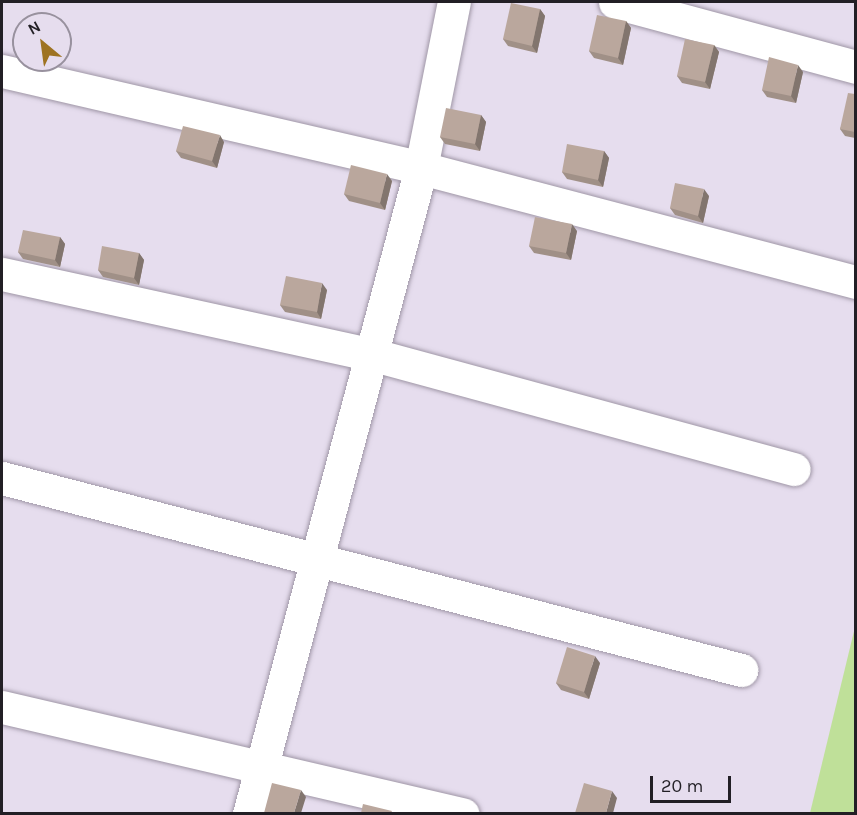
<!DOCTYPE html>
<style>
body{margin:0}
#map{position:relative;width:857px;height:815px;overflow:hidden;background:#e6ddee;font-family:Karla,sans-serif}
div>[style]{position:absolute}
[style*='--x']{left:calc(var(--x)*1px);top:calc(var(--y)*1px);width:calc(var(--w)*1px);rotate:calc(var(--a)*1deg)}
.green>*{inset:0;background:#bfe099}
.roads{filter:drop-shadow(0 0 2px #9f96a6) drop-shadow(0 0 2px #9f96a6)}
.minor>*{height:33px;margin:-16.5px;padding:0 16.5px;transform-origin:16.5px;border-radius:16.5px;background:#fff}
.wall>*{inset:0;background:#a09087}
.shaded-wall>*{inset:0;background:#82756e}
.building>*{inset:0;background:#baa79d}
span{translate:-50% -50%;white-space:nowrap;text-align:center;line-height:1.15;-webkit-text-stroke:5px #e6ddee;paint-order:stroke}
.frame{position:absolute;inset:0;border:3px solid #221f25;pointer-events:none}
.north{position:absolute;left:12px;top:12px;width:60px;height:60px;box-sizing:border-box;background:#e6ddee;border:2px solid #98919e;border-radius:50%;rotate:331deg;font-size:16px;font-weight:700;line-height:24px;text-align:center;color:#221f25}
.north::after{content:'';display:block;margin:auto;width:21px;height:27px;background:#9e7322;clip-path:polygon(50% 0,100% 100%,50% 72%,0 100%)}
.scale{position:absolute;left:650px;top:776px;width:81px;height:27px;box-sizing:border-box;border:3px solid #221f25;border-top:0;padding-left:8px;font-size:18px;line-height:21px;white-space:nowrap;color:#221f25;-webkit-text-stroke:4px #e6ddee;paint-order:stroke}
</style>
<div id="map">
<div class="green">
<i style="clip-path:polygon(855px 627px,855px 813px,810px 813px)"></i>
</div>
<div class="roads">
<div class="minor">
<i style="--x:615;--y:2;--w:250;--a:15.1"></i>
<i style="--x:2;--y:71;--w:430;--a:13"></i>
<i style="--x:421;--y:168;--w:450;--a:14.7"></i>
<i style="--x:2;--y:274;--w:377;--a:12.3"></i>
<i style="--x:370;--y:354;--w:439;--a:15.2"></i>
<i style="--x:2;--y:478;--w:764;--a:14.56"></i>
<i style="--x:2;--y:707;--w:473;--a:13.1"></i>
<i style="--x:249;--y:814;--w:669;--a:-75.09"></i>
<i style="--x:421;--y:168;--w:169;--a:-78.8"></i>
</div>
</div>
<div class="wall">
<i style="clip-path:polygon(540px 9px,545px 16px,537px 53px,508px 46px,503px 39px)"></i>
<i style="clip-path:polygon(626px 21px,631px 28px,623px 65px,594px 58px,589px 51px)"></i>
<i style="clip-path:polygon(714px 45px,719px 52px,710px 89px,682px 83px,677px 76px)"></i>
<i style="clip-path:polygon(803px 72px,796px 103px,767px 97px,762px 90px)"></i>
<i style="clip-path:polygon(855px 94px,855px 138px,845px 136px,840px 129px)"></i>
<i style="clip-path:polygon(481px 115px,486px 122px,480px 151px,445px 144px,440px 137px)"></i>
<i style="clip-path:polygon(224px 142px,217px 168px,181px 158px,176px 151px)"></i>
<i style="clip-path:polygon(604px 151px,609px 158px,603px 187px,567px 179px,562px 172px)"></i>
<i style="clip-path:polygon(392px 181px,385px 210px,349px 201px,344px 194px)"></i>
<i style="clip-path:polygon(709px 196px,703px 223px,675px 215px,670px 208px)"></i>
<i style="clip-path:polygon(577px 231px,571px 260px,534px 253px,529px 246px)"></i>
<i style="clip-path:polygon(60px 237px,65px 244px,60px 267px,23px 259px,18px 252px)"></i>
<i style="clip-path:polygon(139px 253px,144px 260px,139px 285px,103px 277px,98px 270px)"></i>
<i style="clip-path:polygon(327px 290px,321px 319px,285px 312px,280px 305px)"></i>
<i style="clip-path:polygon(600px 663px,589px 699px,561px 690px,556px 683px)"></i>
</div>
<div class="shaded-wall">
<i style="clip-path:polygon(540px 9px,545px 16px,537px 53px,532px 46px)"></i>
<i style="clip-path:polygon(626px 21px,631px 28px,623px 65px,618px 58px)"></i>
<i style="clip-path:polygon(714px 45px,719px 52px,710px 89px,705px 82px)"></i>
<i style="clip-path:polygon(798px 65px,803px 72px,796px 103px,791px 96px)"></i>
<i style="clip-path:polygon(481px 115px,486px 122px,480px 151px,475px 144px)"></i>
<i style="clip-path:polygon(220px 135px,224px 142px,217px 168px,212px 161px)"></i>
<i style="clip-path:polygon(604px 151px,609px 158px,603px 187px,598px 180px)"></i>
<i style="clip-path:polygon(387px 174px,392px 181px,385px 210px,380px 203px)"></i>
<i style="clip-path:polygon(704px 189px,709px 196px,703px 223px,698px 216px)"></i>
<i style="clip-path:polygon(572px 224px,577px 231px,571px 260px,566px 253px)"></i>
<i style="clip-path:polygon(60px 237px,65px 244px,60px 267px,55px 260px)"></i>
<i style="clip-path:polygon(139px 253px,144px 260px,139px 285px,134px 278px)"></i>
<i style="clip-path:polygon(322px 283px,327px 290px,321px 319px,317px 312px)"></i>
<i style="clip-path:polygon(595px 656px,600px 663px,589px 699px,584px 692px)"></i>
<i style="clip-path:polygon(301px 790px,306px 797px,301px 813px,294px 813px)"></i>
<i style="clip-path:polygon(612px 791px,617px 798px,613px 813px,606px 813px)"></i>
</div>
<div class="building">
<i style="clip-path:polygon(511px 3px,540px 9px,532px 46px,503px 39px)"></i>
<i style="clip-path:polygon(597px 15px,626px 21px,618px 58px,589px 51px)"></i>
<i style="clip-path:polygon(685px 39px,714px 45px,705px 82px,677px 76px)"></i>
<i style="clip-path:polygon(769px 57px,798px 65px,791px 96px,762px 90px)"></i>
<i style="clip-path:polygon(848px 93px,855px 94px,855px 132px,840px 129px)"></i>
<i style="clip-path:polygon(446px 108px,481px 115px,475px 144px,440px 137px)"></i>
<i style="clip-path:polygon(183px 126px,220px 135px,212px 161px,176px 151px)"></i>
<i style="clip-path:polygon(567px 144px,604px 151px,598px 180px,562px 172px)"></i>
<i style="clip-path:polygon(351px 165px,387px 174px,380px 203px,344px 194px)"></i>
<i style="clip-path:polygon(675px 183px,704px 189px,698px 216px,670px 208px)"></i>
<i style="clip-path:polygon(535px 217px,572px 224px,566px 253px,529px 246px)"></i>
<i style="clip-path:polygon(23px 230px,60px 237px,55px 260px,18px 252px)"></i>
<i style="clip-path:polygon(102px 246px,139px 253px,134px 278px,98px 270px)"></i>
<i style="clip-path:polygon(286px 276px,322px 283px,317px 312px,280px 305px)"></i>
<i style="clip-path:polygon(567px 647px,595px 656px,584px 692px,556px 683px)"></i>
<i style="clip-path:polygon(272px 783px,301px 790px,294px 813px,264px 813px)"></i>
<i style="clip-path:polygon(584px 783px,612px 791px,606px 813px,575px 813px)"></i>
<i style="clip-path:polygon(363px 804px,392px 811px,391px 813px,361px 813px)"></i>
</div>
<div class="frame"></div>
<div class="north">N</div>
<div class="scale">20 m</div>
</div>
